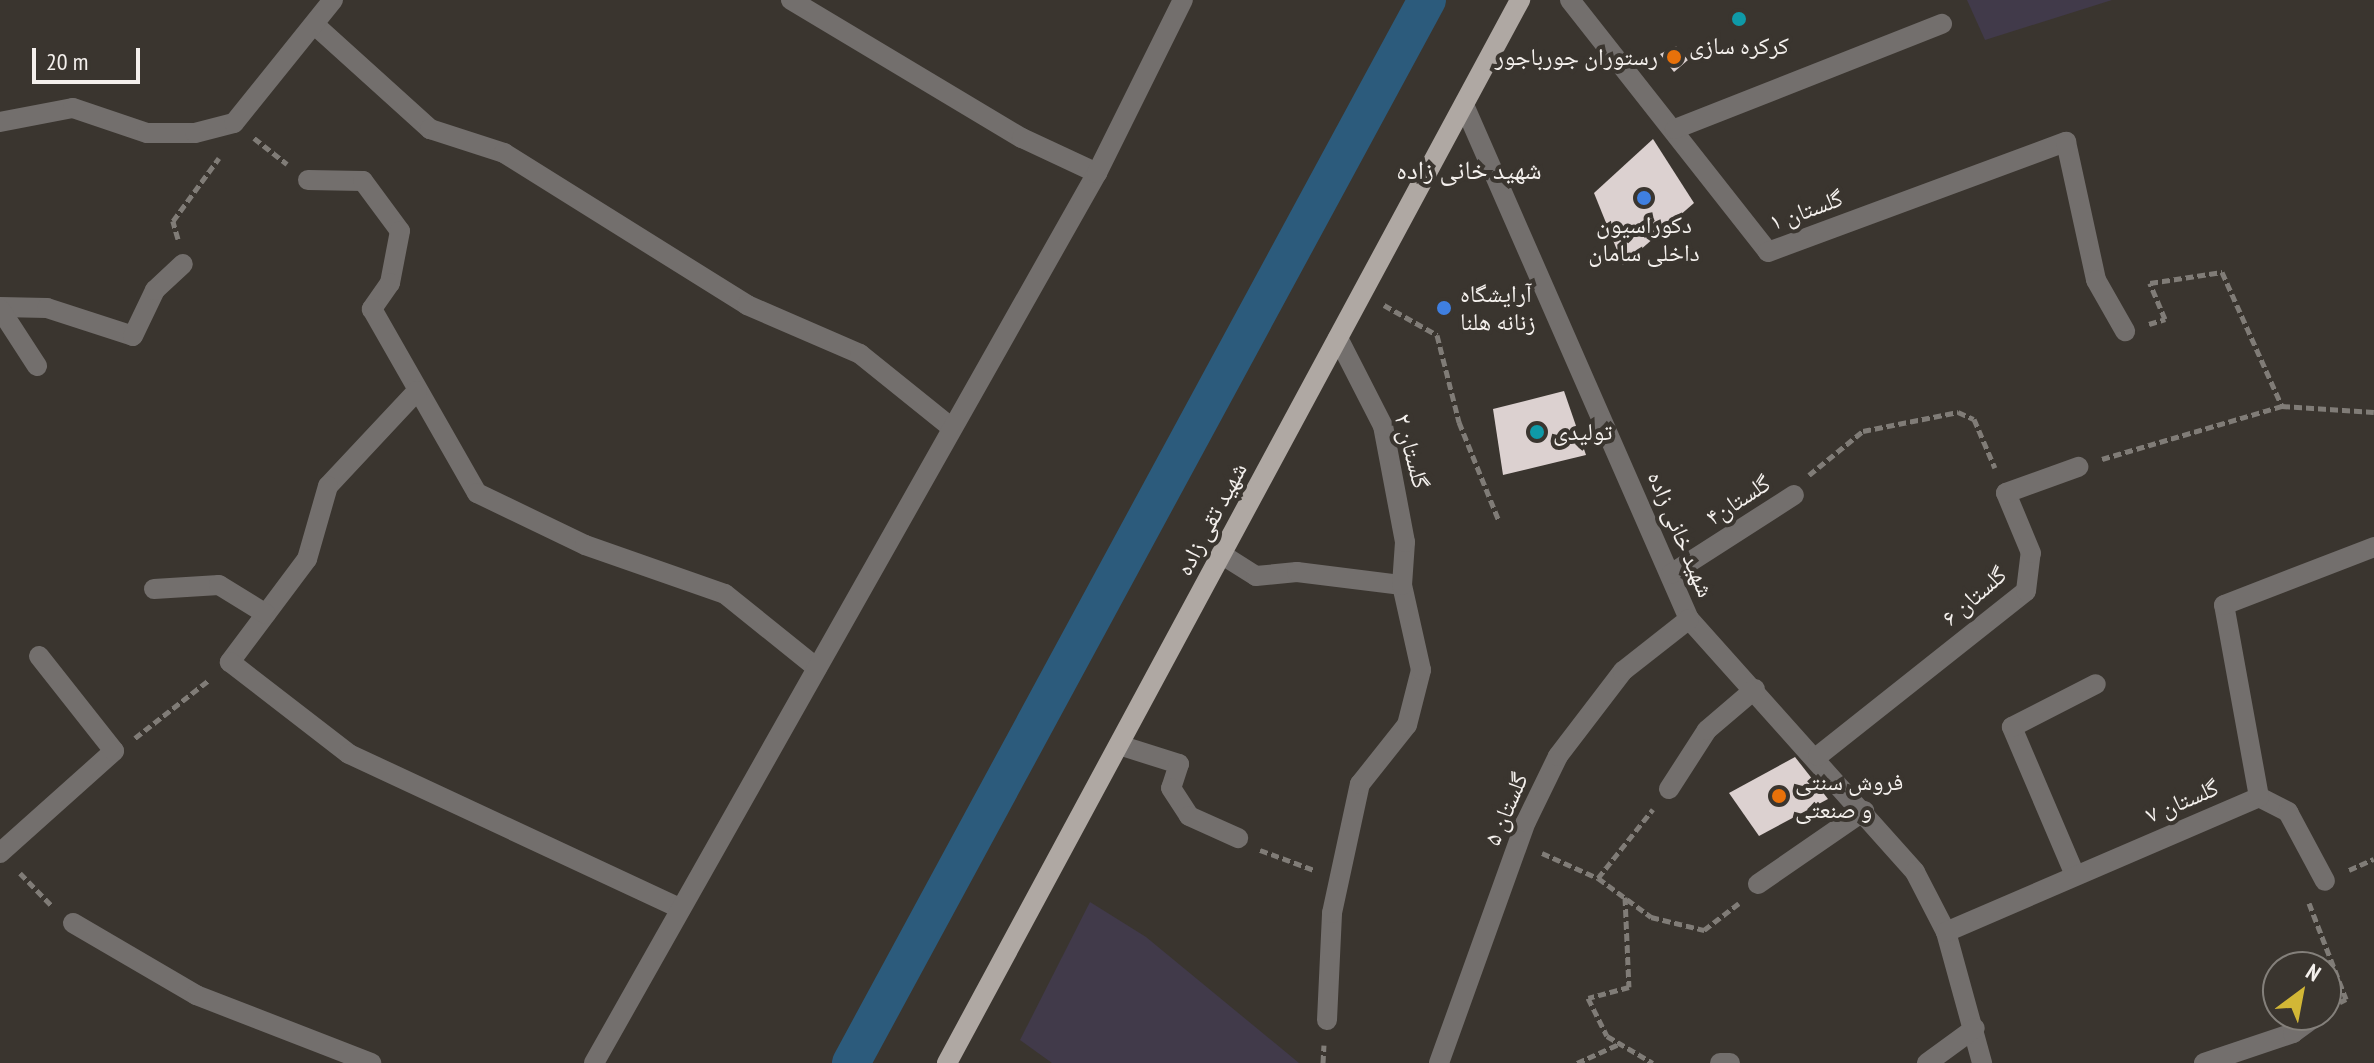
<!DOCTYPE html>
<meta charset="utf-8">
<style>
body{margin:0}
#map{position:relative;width:2374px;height:1063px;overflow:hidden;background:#3a352f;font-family:"PT Sans Narrow","Noto Naskh Arabic",sans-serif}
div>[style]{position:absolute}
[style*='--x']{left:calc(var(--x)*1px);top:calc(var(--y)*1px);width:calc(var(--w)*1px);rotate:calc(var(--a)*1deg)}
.commercial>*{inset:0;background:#413a4a}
.canal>*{height:38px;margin:-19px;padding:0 19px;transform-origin:19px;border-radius:19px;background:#2c5b7c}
.building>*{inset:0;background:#dcd1d0}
.path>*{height:5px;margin-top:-2.5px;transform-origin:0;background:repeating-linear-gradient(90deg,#807c77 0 8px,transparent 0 12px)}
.minor>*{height:20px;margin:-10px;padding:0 10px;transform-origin:10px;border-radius:10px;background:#736f6d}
.major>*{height:20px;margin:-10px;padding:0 10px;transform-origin:10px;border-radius:10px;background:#afa8a3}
.dots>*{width:22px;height:22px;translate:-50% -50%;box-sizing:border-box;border:4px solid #3a352f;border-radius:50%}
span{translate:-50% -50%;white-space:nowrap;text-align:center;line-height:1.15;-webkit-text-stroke:8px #3a352f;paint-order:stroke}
.poi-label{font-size:24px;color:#f4f0ed}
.right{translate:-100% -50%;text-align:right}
.left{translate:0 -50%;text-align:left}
.street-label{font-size:24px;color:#f4f0ed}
.neighbourhood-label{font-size:26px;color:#f4f0ed}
.north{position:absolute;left:2262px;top:951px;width:80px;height:80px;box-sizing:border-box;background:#3a352f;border:2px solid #84807b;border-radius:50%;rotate:32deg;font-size:22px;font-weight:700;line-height:32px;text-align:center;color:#f4f0ed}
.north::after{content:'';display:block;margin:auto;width:28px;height:36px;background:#d2b736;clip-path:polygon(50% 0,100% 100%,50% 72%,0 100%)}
.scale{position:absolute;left:32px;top:48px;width:108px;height:36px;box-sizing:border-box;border:4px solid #f4f0ed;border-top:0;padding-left:10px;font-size:24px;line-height:28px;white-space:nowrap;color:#f4f0ed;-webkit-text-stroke:6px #3a352f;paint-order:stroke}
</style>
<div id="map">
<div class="commercial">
<i style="clip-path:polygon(1967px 0,2112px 0,1985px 40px)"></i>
<i style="clip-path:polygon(1090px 902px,1146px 937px,1299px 1063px,1052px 1063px,1020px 1040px)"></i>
</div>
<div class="canal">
<i style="--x:851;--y:1063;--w:1209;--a:-61.55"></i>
</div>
<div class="building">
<i style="clip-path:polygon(1742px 10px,1749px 22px,1735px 29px,1729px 16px)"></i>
<i style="clip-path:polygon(1676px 46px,1688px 60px,1674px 72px,1660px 54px)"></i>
<i style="clip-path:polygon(1653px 139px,1694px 203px,1623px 265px,1594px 193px)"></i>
<i style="clip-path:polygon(1564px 391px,1586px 455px,1503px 475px,1493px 409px)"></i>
<i style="clip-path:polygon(1795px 757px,1828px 799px,1759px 836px,1729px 793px)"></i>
</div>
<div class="path">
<i style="--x:254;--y:138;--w:42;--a:38.2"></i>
<i style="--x:178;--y:239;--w:19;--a:-106"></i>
<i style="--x:173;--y:221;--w:78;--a:-53.9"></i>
<i style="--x:1384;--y:305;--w:61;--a:29.5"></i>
<i style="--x:1437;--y:335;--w:90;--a:75.8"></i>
<i style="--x:1459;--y:422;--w:107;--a:68"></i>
<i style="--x:2149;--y:324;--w:17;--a:-17"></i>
<i style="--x:2165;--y:319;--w:39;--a:-113"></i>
<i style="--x:2150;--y:283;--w:73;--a:-8.7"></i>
<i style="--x:2222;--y:272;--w:147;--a:65.9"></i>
<i style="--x:2282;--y:406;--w:92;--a:3.7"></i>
<i style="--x:2102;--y:459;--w:188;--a:-16.4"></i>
<i style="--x:1809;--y:475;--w:70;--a:-39.2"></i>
<i style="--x:1863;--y:431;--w:97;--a:-11.3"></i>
<i style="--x:1958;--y:412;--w:17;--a:24"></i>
<i style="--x:1974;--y:419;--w:53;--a:66.8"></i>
<i style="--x:135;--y:738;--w:94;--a:-38.1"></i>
<i style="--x:1260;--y:850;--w:58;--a:20.3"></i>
<i style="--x:1542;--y:853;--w:61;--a:24.1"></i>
<i style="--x:1598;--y:878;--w:66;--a:36.3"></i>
<i style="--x:1651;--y:917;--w:55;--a:13.8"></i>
<i style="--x:1704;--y:930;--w:44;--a:-37.6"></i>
<i style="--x:2349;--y:870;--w:27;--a:-24"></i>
<i style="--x:20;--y:873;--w:46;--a:45.9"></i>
<i style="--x:1598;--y:878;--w:88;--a:-51.4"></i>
<i style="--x:1625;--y:897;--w:90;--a:87.5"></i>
<i style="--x:1629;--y:987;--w:42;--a:165"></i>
<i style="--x:1588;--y:998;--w:42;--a:63.4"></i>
<i style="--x:1607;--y:1036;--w:53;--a:30.4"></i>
<i style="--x:2309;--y:903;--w:103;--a:68.9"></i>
<i style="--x:2346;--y:999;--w:7;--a:153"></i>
<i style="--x:1323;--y:1063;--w:18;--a:-87"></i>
<i style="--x:1577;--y:1063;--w:46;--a:-24.3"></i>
</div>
<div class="minor">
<i style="--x:791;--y:0;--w:269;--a:30.9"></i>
<i style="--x:1022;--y:138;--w:83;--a:25"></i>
<i style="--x:1570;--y:0;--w:320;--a:51.8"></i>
<i style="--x:1768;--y:252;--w:318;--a:-20.3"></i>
<i style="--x:2066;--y:142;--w:141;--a:77.7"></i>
<i style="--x:2096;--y:280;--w:59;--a:60.4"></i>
<i style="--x:316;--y:26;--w:154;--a:42.1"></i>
<i style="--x:430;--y:129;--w:78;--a:18"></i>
<i style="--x:504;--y:153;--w:287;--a:32"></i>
<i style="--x:747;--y:305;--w:123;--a:23.4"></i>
<i style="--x:860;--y:354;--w:118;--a:38.8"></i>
<i style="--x:1464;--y:105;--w:561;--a:66.36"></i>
<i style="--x:1689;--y:619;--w:339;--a:48.2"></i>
<i style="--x:1915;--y:872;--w:68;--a:62.7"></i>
<i style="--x:1946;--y:932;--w:136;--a:74.6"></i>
<i style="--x:0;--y:122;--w:74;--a:-10.9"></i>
<i style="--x:73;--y:108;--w:78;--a:18.7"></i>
<i style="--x:147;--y:133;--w:48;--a:0"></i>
<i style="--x:195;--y:133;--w:40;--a:-14.4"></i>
<i style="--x:234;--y:123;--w:158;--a:-51.2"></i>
<i style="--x:1675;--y:129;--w:287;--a:-21.5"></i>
<i style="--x:308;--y:180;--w:55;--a:1"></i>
<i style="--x:363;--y:181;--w:62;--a:53.5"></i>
<i style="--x:400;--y:231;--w:53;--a:100.9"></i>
<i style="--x:390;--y:283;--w:32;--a:125"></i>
<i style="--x:372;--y:309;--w:212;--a:60.3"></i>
<i style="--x:477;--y:493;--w:120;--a:25.7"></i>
<i style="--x:585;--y:545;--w:148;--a:19.3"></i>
<i style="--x:725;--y:594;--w:118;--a:38.8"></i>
<i style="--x:0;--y:307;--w:47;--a:1.2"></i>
<i style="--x:47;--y:308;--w:90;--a:18"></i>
<i style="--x:133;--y:336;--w:51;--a:-64.4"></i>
<i style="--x:155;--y:290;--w:38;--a:-43"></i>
<i style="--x:0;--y:309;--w:68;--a:57"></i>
<i style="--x:417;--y:391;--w:130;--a:133.1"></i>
<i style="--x:328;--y:486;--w:76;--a:106"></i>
<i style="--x:307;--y:559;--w:129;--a:126.8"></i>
<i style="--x:230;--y:662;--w:150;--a:37.7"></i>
<i style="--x:349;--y:754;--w:366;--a:25"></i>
<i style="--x:1221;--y:554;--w:41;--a:32.2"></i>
<i style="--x:1256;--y:576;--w:41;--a:-5.6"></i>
<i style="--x:1297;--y:572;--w:106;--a:7.1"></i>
<i style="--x:1671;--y:574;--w:146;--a:-32.7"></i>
<i style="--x:154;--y:589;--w:65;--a:-3.5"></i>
<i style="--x:219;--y:585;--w:55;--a:31.7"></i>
<i style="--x:1119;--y:745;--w:63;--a:17.6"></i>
<i style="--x:1179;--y:764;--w:25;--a:108"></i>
<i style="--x:1171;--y:788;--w:33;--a:57"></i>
<i style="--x:1189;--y:816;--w:54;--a:24.2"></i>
<i style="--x:1818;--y:756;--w:265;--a:-38.4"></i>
<i style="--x:2026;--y:591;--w:38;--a:-83"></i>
<i style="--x:2031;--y:553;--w:65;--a:-112.6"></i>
<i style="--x:2006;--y:493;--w:77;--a:-19.9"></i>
<i style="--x:1669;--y:789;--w:70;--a:-57.2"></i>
<i style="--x:1707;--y:730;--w:63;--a:-40.5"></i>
<i style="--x:2259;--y:797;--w:33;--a:27"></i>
<i style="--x:2288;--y:812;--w:78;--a:61.8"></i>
<i style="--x:0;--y:853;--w:153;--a:-41.8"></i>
<i style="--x:114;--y:751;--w:121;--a:-128.3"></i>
<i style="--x:2075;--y:875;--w:161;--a:-113.1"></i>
<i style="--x:2012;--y:727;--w:94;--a:-27.1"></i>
<i style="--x:1758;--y:884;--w:129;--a:-34.6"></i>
<i style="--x:73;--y:923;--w:143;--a:30.3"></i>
<i style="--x:196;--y:995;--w:188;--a:21.2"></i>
<i style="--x:1946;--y:932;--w:341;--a:-23.3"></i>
<i style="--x:2259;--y:797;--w:195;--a:-100.3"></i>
<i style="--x:2224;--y:605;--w:161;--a:-21.1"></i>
<i style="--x:1327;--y:1020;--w:107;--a:-87.3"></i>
<i style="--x:1332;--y:913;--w:132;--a:-77.8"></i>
<i style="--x:1360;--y:784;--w:75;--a:-51.5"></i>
<i style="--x:1407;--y:725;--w:57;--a:-75.7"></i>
<i style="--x:1421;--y:670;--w:87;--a:-102.6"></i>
<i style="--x:1402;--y:585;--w:43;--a:-86"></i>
<i style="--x:1405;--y:542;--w:118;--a:-100.7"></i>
<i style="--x:1383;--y:426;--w:99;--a:-117.1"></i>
<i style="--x:594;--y:1063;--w:1022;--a:-60.53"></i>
<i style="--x:1097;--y:173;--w:193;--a:-63.6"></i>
<i style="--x:1439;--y:1063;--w:256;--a:-70.2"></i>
<i style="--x:1526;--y:822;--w:73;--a:-64.1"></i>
<i style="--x:1558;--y:756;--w:107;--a:-52.6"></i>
<i style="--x:1623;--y:671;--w:84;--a:-38.2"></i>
<i style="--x:1720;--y:1063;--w:10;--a:0"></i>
<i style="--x:1927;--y:1063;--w:59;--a:-36.1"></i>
<i style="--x:2204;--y:1063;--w:94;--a:-18.6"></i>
<i style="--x:2293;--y:1033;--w:31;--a:-36"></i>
</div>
<div class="major">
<i style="--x:947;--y:1063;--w:1208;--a:-61.67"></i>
</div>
<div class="dots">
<i style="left:1739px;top:19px;background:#0f9aa8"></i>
<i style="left:1674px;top:57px;background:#e8710a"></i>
<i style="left:1644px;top:198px;background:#3f7fe0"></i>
<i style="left:1444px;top:308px;background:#3f7fe0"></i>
<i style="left:1537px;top:432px;background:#0f9aa8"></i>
<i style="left:1779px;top:796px;background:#e8710a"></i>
</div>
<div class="poi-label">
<span style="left:1739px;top:46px">کرکره سازی</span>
<span class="right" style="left:1658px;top:57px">رستوران جورباجور</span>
<span style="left:1644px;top:239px">دکوراسیون<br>داخلی سامان</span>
<span class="left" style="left:1460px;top:308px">آرایشگاه<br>زنانه هلنا</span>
<span class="left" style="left:1553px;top:432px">تولیدی</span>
<span class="left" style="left:1795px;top:796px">فروش سنتی<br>و صنعتی</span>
</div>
<div class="street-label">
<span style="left:1806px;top:210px;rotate:-20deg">گلستان ۱</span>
<span style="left:1412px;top:451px;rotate:75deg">گلستان ۲</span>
<span style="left:1738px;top:500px;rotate:-33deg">گلستان۴</span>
<span style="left:1211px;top:519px;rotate:-62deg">شهید تقی زاده</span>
<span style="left:1681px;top:534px;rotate:67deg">شهید خانی زاده</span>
<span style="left:1974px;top:596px;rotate:-41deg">گلستان ۶</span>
<span style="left:2182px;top:801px;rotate:-23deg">گلستان ٧</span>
<span style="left:1506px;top:809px;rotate:-67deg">گلستان ۵</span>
</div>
<div class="neighbourhood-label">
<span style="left:1469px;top:170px">شهید خانی زاده</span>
</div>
<div class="north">N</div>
<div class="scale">20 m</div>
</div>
